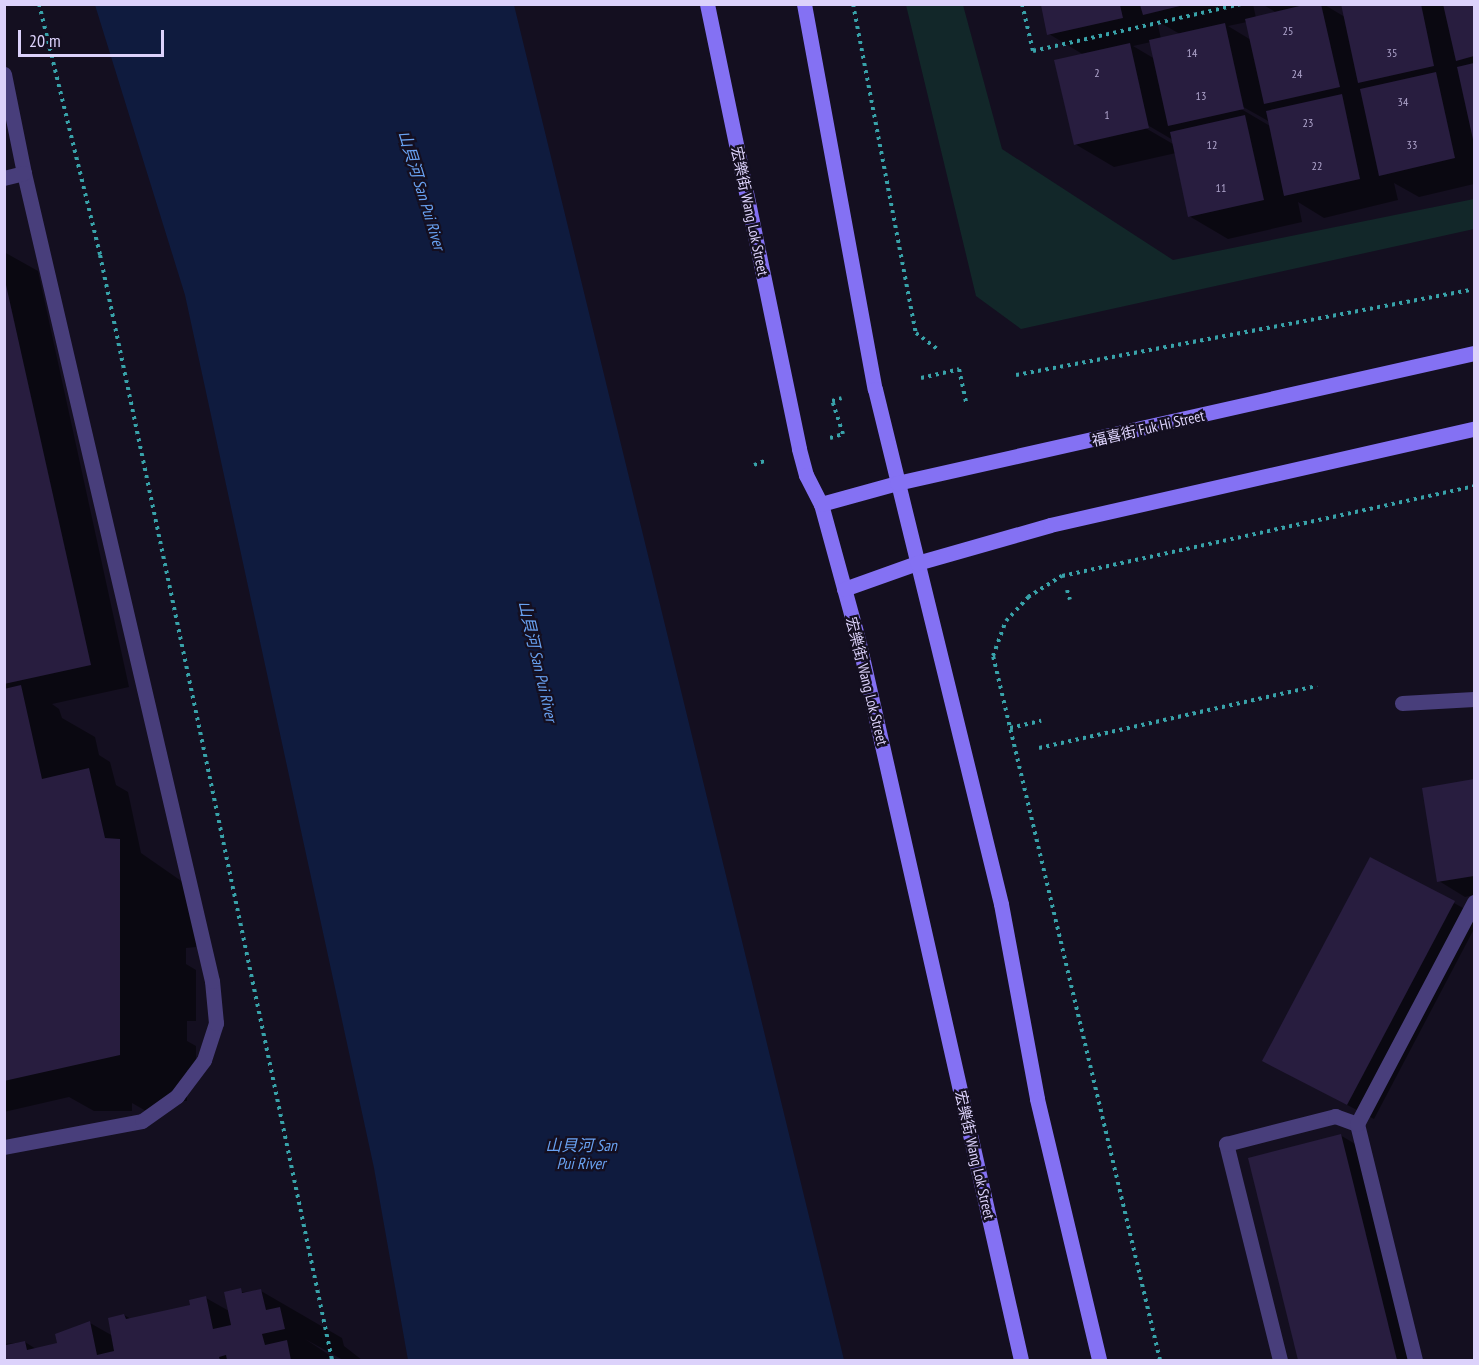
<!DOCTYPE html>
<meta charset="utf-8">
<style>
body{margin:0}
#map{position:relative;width:1479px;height:1365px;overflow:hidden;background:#140f20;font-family:"PT Sans Narrow","Noto Sans TC",sans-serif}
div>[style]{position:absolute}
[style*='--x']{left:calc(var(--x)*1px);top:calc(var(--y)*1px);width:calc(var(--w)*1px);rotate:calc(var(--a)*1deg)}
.green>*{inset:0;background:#122729}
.water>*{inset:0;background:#0f1b3e}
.shadow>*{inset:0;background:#0007}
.building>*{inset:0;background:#281d3f}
.path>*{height:4px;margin-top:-2px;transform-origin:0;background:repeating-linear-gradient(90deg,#38a2a9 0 3px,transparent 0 7.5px)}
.service>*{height:15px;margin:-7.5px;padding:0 7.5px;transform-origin:7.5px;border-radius:7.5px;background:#483e7b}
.minor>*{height:15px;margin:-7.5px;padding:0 7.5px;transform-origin:7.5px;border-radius:7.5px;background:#483e7b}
.tertiary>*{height:15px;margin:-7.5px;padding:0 7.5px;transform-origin:7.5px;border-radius:7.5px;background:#483e7b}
.secondary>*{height:15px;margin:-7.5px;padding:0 7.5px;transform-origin:7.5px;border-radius:7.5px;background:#8471f3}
span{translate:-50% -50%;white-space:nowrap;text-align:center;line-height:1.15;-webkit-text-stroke:4.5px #140f20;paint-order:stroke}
.number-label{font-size:12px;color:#afa5cc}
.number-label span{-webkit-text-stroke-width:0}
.street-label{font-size:15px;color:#dcd2fb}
.water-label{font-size:16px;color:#69a2f2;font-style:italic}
.frame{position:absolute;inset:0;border:6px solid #dcd2fb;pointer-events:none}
.scale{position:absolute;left:18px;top:30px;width:146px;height:27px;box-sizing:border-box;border:3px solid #dcd2fb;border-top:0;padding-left:8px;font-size:18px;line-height:21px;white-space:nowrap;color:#dcd2fb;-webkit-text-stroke:4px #140f20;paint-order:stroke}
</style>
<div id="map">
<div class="green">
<i style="clip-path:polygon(906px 5px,963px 5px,1002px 149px,1173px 260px,1474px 199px,1474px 229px,1021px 329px,976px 296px)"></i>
</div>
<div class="water">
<i style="clip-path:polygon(95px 5px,514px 5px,844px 1360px,408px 1360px,374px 1168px,185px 295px)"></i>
</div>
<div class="shadow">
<i style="clip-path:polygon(evenodd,1042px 4px,1253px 4px,1256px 18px,1277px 13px,1262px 4px,1323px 4px,1345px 17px,1342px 4px,1474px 4px,1474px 184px,1419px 197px,1394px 183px,1398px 200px,1324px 218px,1298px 202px,1302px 222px,1228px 239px,1189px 216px,1176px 153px,1114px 167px,1075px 144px,1084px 55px,1049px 34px,1042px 4px,1157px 21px,1180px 34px,1161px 39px,1157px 21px,1042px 4px,1247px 22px,1251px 40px,1228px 26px,1247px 22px,1042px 4px,1151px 42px,1155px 59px,1133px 46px,1151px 42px,1042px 4px,1238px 104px,1270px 122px,1270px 126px,1236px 106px,1238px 104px,1042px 4px,1144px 123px,1173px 140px,1173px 144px,1142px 126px,1144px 123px)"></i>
<i style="clip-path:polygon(4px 252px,38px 271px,129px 687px,52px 704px,59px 709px,62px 718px,95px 737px,99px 755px,110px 762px,116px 785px,128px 792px,141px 853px,187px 885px,196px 896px,196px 947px,186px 948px,186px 964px,196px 970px,196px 1021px,187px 1021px,187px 1041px,196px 1046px,196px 1071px,187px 1070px,187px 1101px,169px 1101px,146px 1111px,132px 1103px,132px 1111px,94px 1111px,69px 1097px,4px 1112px)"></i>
<i style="clip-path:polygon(1474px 780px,1474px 895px,1465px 897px,1439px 881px,1424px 789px)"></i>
<i style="clip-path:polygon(1454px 903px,1474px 914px,1474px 929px,1374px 1119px,1290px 1075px)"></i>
<i style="clip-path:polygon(1340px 1135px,1367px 1151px,1419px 1360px,1300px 1360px,1250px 1159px)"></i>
<i style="clip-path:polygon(261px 1291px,342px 1338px,344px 1346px,362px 1360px,343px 1360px,305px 1339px,337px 1360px,4px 1360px,4px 1344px,25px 1342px,36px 1349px,58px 1344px,90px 1323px,113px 1336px,124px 1315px,131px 1319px,192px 1306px,206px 1298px,229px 1311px,226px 1293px)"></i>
</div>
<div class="building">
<i style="clip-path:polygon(1308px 4px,1321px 4px,1340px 87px,1264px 104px,1245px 19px)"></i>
<i style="clip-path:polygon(1341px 4px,1421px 4px,1434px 66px,1358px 83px)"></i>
<i style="clip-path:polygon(1443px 4px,1474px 4px,1474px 56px,1456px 61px)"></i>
<i style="clip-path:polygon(1041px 5px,1120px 5px,1123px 18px,1047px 35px)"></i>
<i style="clip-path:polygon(1140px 5px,1184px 5px,1143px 15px)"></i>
<i style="clip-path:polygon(1225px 23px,1244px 109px,1168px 126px,1149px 40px)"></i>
<i style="clip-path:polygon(1130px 43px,1149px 128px,1074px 145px,1054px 60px)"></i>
<i style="clip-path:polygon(1474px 63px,1474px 144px,1457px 67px)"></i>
<i style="clip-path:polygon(1436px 72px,1455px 158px,1379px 176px,1360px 89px)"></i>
<i style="clip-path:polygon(1342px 94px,1360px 179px,1284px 196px,1266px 111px)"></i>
<i style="clip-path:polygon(1245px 115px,1264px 200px,1188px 217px,1170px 132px)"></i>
<i style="clip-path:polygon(4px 276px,91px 665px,4px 684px)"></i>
<i style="clip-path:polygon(21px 685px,42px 779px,89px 768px,105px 838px,120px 839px,120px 1055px,4px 1081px,4px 689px)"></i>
<i style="clip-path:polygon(1474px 779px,1474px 876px,1437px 882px,1422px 788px)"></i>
<i style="clip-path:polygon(1370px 857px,1455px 901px,1347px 1105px,1262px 1061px)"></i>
<i style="clip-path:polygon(1341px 1134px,1352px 1178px,1397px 1360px,1298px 1360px,1248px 1158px)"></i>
<i style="clip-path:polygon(241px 1288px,242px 1293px,261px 1289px,266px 1310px,280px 1307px,285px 1329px,262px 1334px,265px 1345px,287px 1340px,291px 1360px,227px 1360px,226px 1355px,219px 1357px,220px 1360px,4px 1360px,4px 1341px,6px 1345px,25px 1341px,27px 1350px,57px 1343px,55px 1334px,90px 1321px,97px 1355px,114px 1351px,108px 1318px,124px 1314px,126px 1319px,190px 1305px,189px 1300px,206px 1296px,213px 1329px,231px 1325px,224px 1292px)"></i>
</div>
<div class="path">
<i style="--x:39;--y:4;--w:258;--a:76.3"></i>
<i style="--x:100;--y:255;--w:1129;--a:78.14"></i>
<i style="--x:853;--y:4;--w:335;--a:79.2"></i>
<i style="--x:916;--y:333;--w:26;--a:37"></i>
<i style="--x:1022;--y:4;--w:48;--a:76.8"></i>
<i style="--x:1033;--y:51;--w:213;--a:-12.7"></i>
<i style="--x:1016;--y:375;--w:466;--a:-10.6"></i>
<i style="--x:921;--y:378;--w:39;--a:-13"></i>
<i style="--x:959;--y:369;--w:34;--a:78"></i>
<i style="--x:830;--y:438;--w:14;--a:-17"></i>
<i style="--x:843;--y:434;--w:35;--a:-108"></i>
<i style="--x:832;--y:401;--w:10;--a:-17"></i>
<i style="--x:754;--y:465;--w:14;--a:-21"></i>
<i style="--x:1067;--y:590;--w:10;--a:73"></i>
<i style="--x:1010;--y:728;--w:32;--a:-13"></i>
<i style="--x:1039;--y:748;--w:285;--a:-12.6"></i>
<i style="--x:1160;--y:1360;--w:724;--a:-103.34"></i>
<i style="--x:993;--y:656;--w:37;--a:-70"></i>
<i style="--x:1006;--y:621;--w:33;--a:-47"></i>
<i style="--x:1028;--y:597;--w:40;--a:-32"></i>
<i style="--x:1062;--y:576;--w:422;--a:-12.3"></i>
</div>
<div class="service">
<i style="--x:1402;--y:703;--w:72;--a:-3.2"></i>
<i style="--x:1280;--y:1360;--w:223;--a:-104"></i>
<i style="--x:1226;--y:1144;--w:113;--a:-14.4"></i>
<i style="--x:1335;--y:1116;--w:23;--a:20"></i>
<i style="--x:1415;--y:1360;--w:243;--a:-103.8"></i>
<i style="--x:1357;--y:1124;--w:251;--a:-62.2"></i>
</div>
<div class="minor">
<i style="--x:4;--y:1147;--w:140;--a:-10.7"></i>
<i style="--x:142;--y:1121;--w:43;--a:-35.5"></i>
<i style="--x:177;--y:1096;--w:45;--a:-53.1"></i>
<i style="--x:204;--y:1060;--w:39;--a:-72"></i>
<i style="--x:216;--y:1023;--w:42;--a:-95.4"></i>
<i style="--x:212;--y:981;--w:830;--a:-103.1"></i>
</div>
<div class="tertiary">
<i style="--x:4;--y:74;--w:101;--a:78.6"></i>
<i style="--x:24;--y:173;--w:21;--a:166"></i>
</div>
<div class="secondary">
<i style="--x:707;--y:4;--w:454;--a:78.3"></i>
<i style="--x:799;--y:449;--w:27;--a:75"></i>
<i style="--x:806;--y:475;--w:33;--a:63"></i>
<i style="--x:821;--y:504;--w:140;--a:74.7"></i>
<i style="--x:858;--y:639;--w:739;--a:77.26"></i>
<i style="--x:804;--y:4;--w:391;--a:79.6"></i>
<i style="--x:875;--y:389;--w:530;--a:76.25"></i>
<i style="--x:1001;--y:904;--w:198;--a:79.5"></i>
<i style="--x:1037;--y:1099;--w:268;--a:76.6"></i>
<i style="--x:821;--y:504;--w:79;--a:-15.4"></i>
<i style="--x:897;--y:483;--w:591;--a:-12.7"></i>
<i style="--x:844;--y:589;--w:77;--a:-19.6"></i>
<i style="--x:917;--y:563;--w:138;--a:-15.9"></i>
<i style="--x:1050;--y:525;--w:435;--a:-12.8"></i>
</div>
<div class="number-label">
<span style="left:1288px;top:31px">25</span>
<span style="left:1192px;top:53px">14</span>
<span style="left:1392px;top:53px">35</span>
<span style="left:1097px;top:73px">2</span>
<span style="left:1297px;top:74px">24</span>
<span style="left:1201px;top:96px">13</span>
<span style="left:1403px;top:102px">34</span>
<span style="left:1107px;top:115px">1</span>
<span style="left:1308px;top:123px">23</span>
<span style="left:1212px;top:145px">12</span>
<span style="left:1412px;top:145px">33</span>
<span style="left:1317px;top:166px">22</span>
<span style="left:1221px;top:188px">11</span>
</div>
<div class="street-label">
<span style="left:750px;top:211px;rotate:78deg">宏樂街 Wang Lok Street</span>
<span style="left:1148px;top:428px;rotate:-13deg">福喜街 Fuk Hi Street</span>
<span style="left:867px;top:681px;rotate:76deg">宏樂街 Wang Lok Street</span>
<span style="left:975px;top:1155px;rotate:77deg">宏樂街 Wang Lok Street</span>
</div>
<div class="water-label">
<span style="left:422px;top:190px;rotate:73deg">山貝河 San Pui River</span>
<span style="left:538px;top:661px;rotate:77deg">山貝河 San Pui River</span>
<span style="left:581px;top:1154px">山貝河 San<br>Pui River</span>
</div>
<div class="frame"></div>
<div class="scale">20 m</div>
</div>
